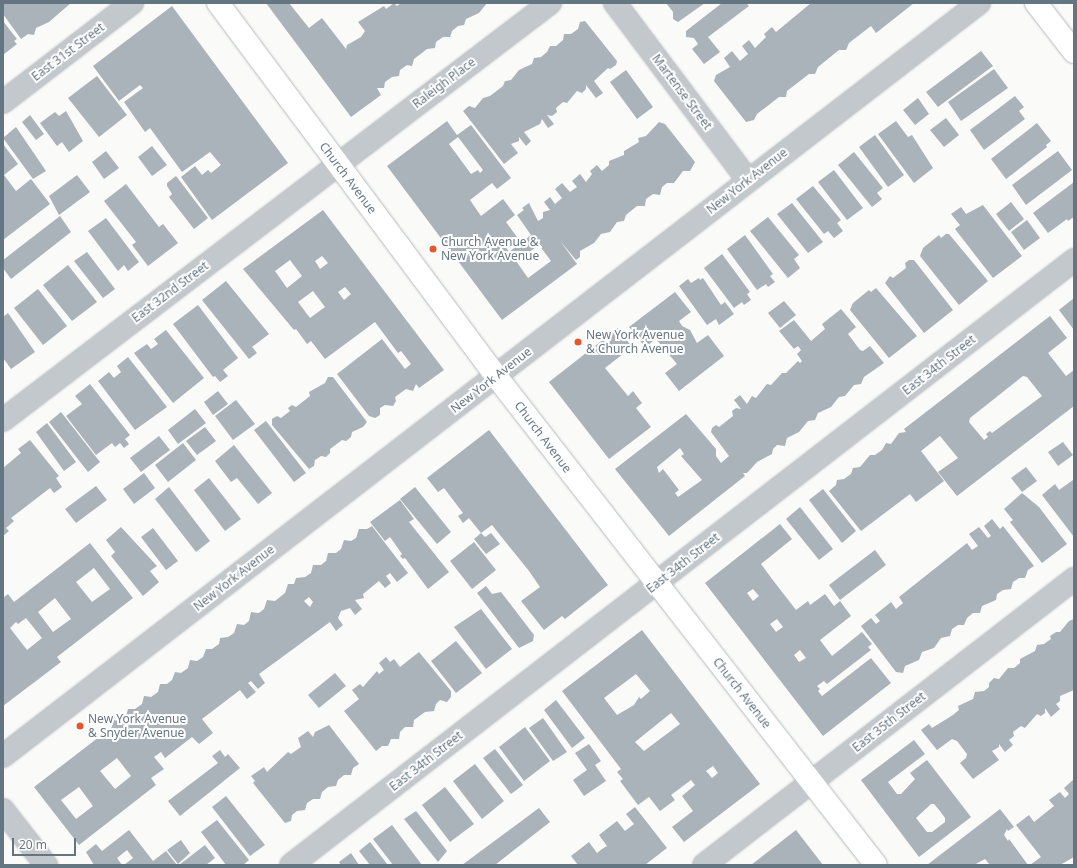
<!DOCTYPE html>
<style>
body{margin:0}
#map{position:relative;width:1077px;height:868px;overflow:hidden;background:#fafaf8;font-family:"Noto Sans",sans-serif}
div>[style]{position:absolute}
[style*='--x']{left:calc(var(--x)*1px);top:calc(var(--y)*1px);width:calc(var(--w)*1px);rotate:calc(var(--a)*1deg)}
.building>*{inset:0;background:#aab3b9}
.roads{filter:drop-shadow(0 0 1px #b3babf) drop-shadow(0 0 1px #b3babf)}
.minor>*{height:22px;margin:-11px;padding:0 11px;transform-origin:11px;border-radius:11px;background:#c3c8cc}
.secondary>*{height:22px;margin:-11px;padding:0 11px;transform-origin:11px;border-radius:11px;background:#fff}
.trunk>*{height:22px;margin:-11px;padding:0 11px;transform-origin:11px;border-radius:11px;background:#fff}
.dots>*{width:11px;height:11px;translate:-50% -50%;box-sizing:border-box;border:2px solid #fff;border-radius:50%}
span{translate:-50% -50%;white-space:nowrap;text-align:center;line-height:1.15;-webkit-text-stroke:4px #fff;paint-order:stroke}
.street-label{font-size:12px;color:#657683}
.poi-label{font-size:12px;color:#657683}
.left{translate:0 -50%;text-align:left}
.frame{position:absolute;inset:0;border:4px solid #657683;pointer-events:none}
.scale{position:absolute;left:12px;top:838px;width:64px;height:18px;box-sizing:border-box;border:2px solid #657683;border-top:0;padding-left:5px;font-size:12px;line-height:14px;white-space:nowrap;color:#657683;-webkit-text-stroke:3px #fff;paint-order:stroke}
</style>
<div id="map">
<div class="building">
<i style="clip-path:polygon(3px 3px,71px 3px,49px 22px,36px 28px,34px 35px,28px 34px,21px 39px,3px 14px)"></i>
<i style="clip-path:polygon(266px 3px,289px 3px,309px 28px,322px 18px,346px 49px,347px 45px,361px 37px,365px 31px,358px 22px,384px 6px,386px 9px,394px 3px,397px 6px,401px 3px,487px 3px,479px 13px,466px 19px,464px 25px,458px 26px,452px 31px,450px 37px,443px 37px,436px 42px,435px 48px,427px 49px,414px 59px,412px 66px,407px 65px,400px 70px,399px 76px,392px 77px,385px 82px,384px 88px,377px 88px,381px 95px,351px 117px)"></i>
<i style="clip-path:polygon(666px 3px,705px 3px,678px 22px,673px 19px,673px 12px)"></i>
<i style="clip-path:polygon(722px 3px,746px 3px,749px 6px,708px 37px,720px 52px,704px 64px,692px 49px,698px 44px,694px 38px,686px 37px,686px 31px)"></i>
<i style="clip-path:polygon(811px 3px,914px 3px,876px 33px,871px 26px,849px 43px,846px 50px,839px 50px,818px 67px,815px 74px,809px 74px,787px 91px,786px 97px,779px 97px,757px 114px,754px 120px,746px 122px,714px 81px,716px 75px,730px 67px,724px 58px,732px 51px,740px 61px,748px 54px,742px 46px,749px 40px,755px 48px,766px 37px,764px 34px,772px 27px,776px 32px)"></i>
<i style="clip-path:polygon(172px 6px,288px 163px,212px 220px,181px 177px,195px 166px,202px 175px,208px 170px,211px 173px,221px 165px,210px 152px,182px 172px,150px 128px,145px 132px,124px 102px,143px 88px,140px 85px,119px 101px,93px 66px)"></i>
<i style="clip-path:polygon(3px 21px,17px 39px,14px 41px,17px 44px,3px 55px)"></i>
<i style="clip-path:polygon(585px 21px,617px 61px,616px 65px,610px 69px,608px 68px,594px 81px,603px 93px,596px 98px,586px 85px,586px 89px,582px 93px,577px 91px,567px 103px,563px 102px,556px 108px,557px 112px,552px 116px,547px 115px,554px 124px,548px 128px,542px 119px,540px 124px,524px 132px,531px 141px,526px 146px,519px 137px,519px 141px,511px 144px,518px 153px,504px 164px,463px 111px,469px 106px,475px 108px,483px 98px,490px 96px,503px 86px,505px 81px,511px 80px,519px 70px,532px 64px,534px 58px,541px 57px,547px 52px,550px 46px,556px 46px,563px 40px,564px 34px,571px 34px,578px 29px,580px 22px)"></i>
<i style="clip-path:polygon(981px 51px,993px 66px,938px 107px,926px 92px)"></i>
<i style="clip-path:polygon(994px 69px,1008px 88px,961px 121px,948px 102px)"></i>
<i style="clip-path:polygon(626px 70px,653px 107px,637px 119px,610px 82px)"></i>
<i style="clip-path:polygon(97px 76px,127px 115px,99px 137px,68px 98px)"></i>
<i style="clip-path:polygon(1015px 96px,1024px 107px,1019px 111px,1025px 119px,984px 150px,970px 130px)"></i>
<i style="clip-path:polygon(918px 98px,929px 114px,915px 125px,903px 110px)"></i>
<i style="clip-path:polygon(66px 111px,83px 141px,69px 152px,62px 142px,57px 146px,40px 123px,55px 112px,59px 116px)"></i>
<i style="clip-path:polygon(30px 115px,44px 134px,36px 140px,22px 122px)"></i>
<i style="clip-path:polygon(946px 118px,959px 135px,944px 147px,930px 130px)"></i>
<i style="clip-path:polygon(evenodd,447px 121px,457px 135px,471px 125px,511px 178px,497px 189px,492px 183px,470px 200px,481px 216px,503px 199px,515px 215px,506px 222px,517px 237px,505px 246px,509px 252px,531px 235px,517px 215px,524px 210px,522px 208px,529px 203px,538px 221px,543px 218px,543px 212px,550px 210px,544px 202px,550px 197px,555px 204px,562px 198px,555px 189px,562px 183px,570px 192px,577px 187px,572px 181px,580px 174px,586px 182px,592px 174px,590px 171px,597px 165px,602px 171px,609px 165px,609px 161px,624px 155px,624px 151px,639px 142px,638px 138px,646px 136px,659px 122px,665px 124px,695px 162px,690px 171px,683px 171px,674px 183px,667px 183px,662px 187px,660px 195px,653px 194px,646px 199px,645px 206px,637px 206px,626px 215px,624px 221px,617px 222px,610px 232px,601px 234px,594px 243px,580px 251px,580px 257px,576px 260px,560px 241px,577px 264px,502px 320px,387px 166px,447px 121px,458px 137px,483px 170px,480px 173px,478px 170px,471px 174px,449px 144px,458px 137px,447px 121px,539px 245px,551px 261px,528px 278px,516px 261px,539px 245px)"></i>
<i style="clip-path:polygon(896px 121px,908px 137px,912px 135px,933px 168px,914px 183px,878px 134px)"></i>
<i style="clip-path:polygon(1037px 123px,1051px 141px,1046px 145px,1047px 147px,1006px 179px,991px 159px)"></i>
<i style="clip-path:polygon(16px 127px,46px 171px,33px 179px,3px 138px)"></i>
<i style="clip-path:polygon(875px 135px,904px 175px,888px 187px,859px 147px)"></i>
<i style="clip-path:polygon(3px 144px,18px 164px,4px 175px,16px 191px,31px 179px,50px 204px,3px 240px)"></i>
<i style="clip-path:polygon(152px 146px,167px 165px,152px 176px,138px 157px)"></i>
<i style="clip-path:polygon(106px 151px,119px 168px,104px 179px,92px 162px)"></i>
<i style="clip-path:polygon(1058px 151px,1072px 170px,1026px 205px,1012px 185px)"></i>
<i style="clip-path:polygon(854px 152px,883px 188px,877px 193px,882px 199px,872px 207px,838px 165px)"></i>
<i style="clip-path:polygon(834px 170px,863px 208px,847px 220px,818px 182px)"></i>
<i style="clip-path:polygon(77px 175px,90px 192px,59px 215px,49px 196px)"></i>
<i style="clip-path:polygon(176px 176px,208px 218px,194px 229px,169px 197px,172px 194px,167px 186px,167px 183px)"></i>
<i style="clip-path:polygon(1074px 182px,1074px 217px,1068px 221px,1067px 219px,1048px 233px,1033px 213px)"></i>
<i style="clip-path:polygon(126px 184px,159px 227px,163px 224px,178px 243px,148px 266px,132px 245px,136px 242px,104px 201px)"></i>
<i style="clip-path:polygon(813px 186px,841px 220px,837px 223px,843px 231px,834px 238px,828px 231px,824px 234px,796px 199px)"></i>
<i style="clip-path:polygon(1011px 202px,1024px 219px,1009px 231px,996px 214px)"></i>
<i style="clip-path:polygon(792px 203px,823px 242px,808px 253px,777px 214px)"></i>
<i style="clip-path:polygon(983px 205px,1022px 256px,993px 278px,955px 229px,960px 225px,951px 214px,961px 207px,966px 214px)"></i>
<i style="clip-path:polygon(evenodd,323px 210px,444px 370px,419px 388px,416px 384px,413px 391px,406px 389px,395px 397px,396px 401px,393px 406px,385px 405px,380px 408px,380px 415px,375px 418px,369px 416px,337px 374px,382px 339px,405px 369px,411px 364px,401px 351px,398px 353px,375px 322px,325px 359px,311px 341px,307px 344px,296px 329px,294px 330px,243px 269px,323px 210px,322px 256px,328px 263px,320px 269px,315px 261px,322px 256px,323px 210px,290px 260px,302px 276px,287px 288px,275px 271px,290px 260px,323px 210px,345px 287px,351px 294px,344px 300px,338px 292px,345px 287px,323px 210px,313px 291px,325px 307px,310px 318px,298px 302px,313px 291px)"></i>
<i style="clip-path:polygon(60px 216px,71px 232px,11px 279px,3px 268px,3px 260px)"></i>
<i style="clip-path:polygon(768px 217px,799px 255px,794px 259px,800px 268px,788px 278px,750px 231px)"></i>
<i style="clip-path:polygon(106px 218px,139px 262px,128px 271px,124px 265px,118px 271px,88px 231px)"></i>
<i style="clip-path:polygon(1027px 220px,1040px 238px,1024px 250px,1011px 232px)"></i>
<i style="clip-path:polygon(946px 234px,949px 234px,988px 281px,959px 305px,920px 256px,923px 248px,939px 235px,941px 238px)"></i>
<i style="clip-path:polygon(745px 235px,773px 274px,770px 276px,775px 282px,768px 287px,766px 284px,757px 290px,727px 249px)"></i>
<i style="clip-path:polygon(87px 252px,115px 289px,103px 298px,74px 261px)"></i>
<i style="clip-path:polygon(722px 254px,750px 292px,747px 294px,751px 300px,744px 305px,742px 302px,734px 308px,704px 268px)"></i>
<i style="clip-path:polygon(909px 260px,914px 260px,953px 310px,924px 333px,885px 283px,890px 276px,893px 278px,906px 268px,905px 263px)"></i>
<i style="clip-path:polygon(68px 265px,97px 302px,72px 321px,43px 285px)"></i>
<i style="clip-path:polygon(699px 278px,700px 280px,703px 278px,721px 305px,725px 302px,734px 314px,719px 325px,716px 319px,707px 325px,679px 286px,688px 279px,691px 283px)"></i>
<i style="clip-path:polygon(226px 281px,269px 334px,252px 347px,257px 353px,249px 359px,202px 300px)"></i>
<i style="clip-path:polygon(876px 288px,917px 336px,889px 358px,850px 310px,853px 303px,869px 290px,871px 292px)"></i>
<i style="clip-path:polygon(38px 289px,67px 326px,43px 345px,14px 308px)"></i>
<i style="clip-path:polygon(675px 292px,691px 312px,679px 321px,682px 326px,690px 330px,697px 343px,708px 335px,724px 356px,679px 391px,665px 373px,677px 364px,656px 339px,645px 347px,629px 327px)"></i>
<i style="clip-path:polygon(1074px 298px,1074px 330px,1059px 310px)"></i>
<i style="clip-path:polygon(784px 301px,796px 315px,780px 328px,768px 313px)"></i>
<i style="clip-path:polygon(198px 305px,238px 358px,223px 370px,228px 376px,220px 382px,215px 376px,213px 377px,173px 324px)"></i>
<i style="clip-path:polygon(evenodd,841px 309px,856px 327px,848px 334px,860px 350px,863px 351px,870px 346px,884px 363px,864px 377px,861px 384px,854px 385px,845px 396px,839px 397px,831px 407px,818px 413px,815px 420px,808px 421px,799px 432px,787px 438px,785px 446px,777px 445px,773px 449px,772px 454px,757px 462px,747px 473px,743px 473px,745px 476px,669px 536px,615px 469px,686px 414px,716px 449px,716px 456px,721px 463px,729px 456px,711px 432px,712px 428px,716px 425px,719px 427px,733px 416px,732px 411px,736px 408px,741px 409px,734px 400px,740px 395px,747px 404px,752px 396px,756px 398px,767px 384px,771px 385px,782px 373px,786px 373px,798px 361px,800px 363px,802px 361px,797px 354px,801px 350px,798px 346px,794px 349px,779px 331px,794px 320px,811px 341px,825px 329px,822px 324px,841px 309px,680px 448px,684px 454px,681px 456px,702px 480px,678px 497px,675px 493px,679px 490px,663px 469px,659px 473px,657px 467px,680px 448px)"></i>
<i style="clip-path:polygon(8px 313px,35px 352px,11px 369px,3px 358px,3px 317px)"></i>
<i style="clip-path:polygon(evenodd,1050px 316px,1067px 338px,1048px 353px,1066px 376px,1074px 370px,1074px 406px,957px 496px,938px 472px,958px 458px,940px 436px,921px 451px,944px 481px,916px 502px,910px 494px,861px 531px,829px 491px,836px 485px,837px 480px,844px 479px,851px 474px,853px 468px,860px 467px,870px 455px,875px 455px,882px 450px,886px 443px,891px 444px,899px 433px,906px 432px,904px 429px,1050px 316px,1023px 376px,1027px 377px,1042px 396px,992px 433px,990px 431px,986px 434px,988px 437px,984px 440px,969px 422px,970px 418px,1023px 376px)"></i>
<i style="clip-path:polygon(618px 328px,632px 347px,605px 368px,628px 396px,633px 391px,642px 403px,636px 408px,651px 427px,609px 459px,549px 382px)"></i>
<i style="clip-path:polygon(166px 330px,204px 378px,173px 403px,134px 353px,147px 344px,151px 349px,158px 344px,154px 339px)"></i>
<i style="clip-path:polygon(128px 357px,167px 407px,135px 430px,98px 381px,109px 372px,114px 378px,121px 372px,117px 366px)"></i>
<i style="clip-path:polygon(328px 377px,333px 377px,367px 422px,363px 427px,352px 432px,351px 437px,346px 441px,342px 440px,330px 449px,330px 453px,326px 457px,321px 456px,315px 460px,314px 466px,309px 469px,272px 425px,272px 419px,277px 416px,281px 418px,290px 411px,288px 408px,292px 405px,296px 407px,310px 396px,309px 392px,325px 383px)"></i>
<i style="clip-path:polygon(90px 384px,130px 435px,125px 439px,129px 444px,124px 448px,120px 443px,115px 447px,112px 443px,96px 455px,66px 416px,82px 404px,75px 396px)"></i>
<i style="clip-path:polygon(218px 391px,228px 404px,213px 415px,204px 402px)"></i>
<i style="clip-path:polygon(236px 400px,255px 424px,233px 440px,215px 416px)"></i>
<i style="clip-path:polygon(195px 409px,206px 423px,178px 444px,168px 430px)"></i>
<i style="clip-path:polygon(61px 412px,100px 462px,88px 472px,49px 422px)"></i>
<i style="clip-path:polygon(266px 421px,306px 473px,294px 482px,254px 430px)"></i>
<i style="clip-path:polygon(47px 423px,76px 462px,64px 471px,36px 432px)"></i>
<i style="clip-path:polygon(205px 427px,216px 441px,197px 455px,186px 441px)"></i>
<i style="clip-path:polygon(489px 430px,608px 585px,565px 619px,562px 616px,544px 630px,521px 601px,540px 587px,529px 571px,492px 525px,481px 533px,469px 518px,463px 523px,458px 516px,463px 513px,444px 488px,438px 492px,427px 478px)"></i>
<i style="clip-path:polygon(159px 436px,170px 450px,141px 472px,130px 458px)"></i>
<i style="clip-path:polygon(30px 440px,59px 476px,56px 478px,62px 487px,54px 493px,50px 488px,11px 518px,14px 521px,6px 528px,9px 531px,3px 536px,3px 468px,21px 453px,18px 449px)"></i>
<i style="clip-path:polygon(1063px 442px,1073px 455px,1058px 466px,1048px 452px)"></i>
<i style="clip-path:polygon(183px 443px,196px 460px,168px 482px,155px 465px)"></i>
<i style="clip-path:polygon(234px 445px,272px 493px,258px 504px,237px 478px,231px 482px,215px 461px)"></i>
<i style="clip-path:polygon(1026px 467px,1037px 481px,1022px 492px,1011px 478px)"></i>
<i style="clip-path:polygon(144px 473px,155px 488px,134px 504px,123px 489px)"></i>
<i style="clip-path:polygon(209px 478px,241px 519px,225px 531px,194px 490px)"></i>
<i style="clip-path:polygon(1073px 480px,1074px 481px,1074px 537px,1042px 495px,1055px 484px,1059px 490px)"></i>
<i style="clip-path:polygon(96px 486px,107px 500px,76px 523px,65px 509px)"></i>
<i style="clip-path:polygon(169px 487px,210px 541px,196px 552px,155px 499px)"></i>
<i style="clip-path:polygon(415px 487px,451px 532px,437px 544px,400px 499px)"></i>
<i style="clip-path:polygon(823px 489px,856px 531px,842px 543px,809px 500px)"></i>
<i style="clip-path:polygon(1022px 493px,1039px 507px,1067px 544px,1042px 563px,1010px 522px,1013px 520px,1004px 509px)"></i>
<i style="clip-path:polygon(400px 500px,414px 519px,409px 522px,449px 572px,428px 589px,405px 558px,403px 559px,400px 556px,402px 554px,390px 537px,385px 541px,370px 522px)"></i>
<i style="clip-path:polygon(800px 507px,833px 549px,819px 560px,786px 519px)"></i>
<i style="clip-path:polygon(992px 519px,1000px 529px,1003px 526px,1034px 566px,1028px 570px,1025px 578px,1019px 578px,1013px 582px,1011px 589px,1003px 590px,997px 594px,996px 600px,982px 606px,980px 613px,973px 613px,967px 618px,964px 625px,958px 625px,952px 629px,950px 636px,941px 638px,934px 648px,922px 652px,919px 660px,905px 666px,903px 673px,896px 672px,861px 626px,871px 618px,876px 624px,880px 621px,875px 615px,891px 602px,896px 609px,903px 603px,899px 597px,967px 543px,972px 550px,978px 546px,969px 534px,979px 527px,988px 538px,991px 536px,984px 526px)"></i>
<i style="clip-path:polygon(evenodd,780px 524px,792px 539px,761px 564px,772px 579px,796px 610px,808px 601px,810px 605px,825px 594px,834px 606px,840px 601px,851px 616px,820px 640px,832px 656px,862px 632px,872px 644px,868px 647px,871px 650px,827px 684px,824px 681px,817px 686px,820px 689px,818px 691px,822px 696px,871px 658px,891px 683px,823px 736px,705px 583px,780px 524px,753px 589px,759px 596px,753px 601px,747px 593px,753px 589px,780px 524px,777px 619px,783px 627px,776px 632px,770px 624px,777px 619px,780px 524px,800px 650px,806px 658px,799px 662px,794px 655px,800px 650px)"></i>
<i style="clip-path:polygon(evenodd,372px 526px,408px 573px,397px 582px,390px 573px,386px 576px,391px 583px,385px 588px,379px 581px,363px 594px,364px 598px,355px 600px,362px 609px,355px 615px,350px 608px,341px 611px,338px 618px,343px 625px,336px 631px,330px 622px,259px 674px,265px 683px,258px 689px,251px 681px,248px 683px,256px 692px,247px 699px,240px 690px,202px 719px,213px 733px,199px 744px,192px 737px,165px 758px,161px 752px,154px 757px,164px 769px,151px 778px,156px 785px,79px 845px,34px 787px,112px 727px,113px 720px,120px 721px,126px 716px,128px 709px,135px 709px,142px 704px,144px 696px,151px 697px,158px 692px,160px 684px,167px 684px,172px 680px,175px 672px,181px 673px,188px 668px,190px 660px,197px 661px,203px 657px,206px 649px,212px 649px,219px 644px,220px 638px,228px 637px,234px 633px,237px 624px,244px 625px,249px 621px,251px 612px,259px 613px,264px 609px,267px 600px,275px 601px,285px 593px,288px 584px,294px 584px,296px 578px,305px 577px,311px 573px,313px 565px,321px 565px,326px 561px,328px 553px,336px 553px,341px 549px,344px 540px,351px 541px,356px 538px,359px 529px,367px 529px,372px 526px,309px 597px,313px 602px,310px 607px,304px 601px,309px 597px,372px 526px,117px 758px,131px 776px,115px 789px,100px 771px,117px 758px,372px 526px,79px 787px,93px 806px,76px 819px,61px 800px,79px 787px)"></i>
<i style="clip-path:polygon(121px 527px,157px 566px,150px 571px,159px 582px,143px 596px,111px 556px,115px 552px,106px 540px)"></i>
<i style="clip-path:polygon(153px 528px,178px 561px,166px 570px,141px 537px)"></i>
<i style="clip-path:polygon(481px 533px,485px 537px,491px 533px,500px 544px,486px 554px,474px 539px)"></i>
<i style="clip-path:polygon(474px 542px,496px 570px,472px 589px,450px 561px)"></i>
<i style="clip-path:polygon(evenodd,90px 543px,133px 598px,57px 657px,61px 662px,3px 706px,3px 598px,8px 594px,14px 602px,90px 543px,94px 568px,110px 589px,92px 602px,76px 582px,94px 568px,90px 543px,55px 598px,71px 619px,53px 632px,38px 612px,55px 598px,90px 543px,26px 618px,42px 638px,27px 650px,10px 628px,16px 622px,18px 624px,26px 618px)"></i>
<i style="clip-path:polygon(875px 550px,886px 565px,840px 600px,829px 585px)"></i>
<i style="clip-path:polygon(486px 586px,492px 594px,501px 592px,534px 635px,533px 641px,519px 648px,477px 593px)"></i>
<i style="clip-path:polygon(481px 609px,512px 649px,486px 669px,454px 627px)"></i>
<i style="clip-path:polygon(1074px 619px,1074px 690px,1060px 696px,1060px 701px,1056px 704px,1060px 709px,1051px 717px,1045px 708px,1045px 713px,1041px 716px,1037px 714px,1025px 728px,1021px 726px,1013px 732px,1014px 736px,1009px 740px,1013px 745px,1005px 752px,999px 744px,999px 747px,992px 751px,999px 760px,973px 779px,960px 763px,966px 758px,967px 754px,957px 741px,952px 739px,937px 750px,921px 730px,929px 724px,932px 728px,953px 715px,959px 710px,958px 706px,973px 699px,975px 692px,984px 691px,989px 687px,989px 683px,994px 678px,999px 679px,1008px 668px,1014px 668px,1020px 663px,1020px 659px,1035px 651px,1037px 645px,1044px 644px,1051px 639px,1050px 636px,1056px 632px,1060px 632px,1069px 621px)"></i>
<i style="clip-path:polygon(evenodd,642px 630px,760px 784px,684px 842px,672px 827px,693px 811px,682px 796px,695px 785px,691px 780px,671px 795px,675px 800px,660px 811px,649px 797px,638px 805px,620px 781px,623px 779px,617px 772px,621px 769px,562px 691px,642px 630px,636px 674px,650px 691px,641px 699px,639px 697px,634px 705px,617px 715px,604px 698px,636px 674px,642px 630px,671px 713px,680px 724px,644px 751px,635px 742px,671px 713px,642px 630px,713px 766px,718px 773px,712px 778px,706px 771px,713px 766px)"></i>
<i style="clip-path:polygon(456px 641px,482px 673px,456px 693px,431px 661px)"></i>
<i style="clip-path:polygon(419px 652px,451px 691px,451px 697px,447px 702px,440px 700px,436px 704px,434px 711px,425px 712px,414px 720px,413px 727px,405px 727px,400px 732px,399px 739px,391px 739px,388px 746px,382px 746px,376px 751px,344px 711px,359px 699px,352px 690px,360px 684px,363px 687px,377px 671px,379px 674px,384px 670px,379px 663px,386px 657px,390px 662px,394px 659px,400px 667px)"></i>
<i style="clip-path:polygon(335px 673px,346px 686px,319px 708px,308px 695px)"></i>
<i style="clip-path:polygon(556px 700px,585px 738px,572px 748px,544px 710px)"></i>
<i style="clip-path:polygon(543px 718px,567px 752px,553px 761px,529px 728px)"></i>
<i style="clip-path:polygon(329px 725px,359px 764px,353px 768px,351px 775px,344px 775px,338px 780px,336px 786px,328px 787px,322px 792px,320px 799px,313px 799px,307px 803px,305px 810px,297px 811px,292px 815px,291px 821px,285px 823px,253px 783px,255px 781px,251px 776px,264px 767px,267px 772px,288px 752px,291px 754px,301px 747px,298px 738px,308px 731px,313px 737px,315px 732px)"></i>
<i style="clip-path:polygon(525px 727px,550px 761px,524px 781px,499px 747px)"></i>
<i style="clip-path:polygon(evenodd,914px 740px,925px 754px,888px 782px,897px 794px,901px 794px,915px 779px,910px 773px,927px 760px,971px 817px,919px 857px,861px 780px,914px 740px,931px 804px,934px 804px,940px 811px,945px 818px,945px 822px,932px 832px,927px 832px,916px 818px,931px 804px)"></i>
<i style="clip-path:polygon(589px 744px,601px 761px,595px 765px,606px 781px,584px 796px,573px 780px,587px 770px,575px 753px)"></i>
<i style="clip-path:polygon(495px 749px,523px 785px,511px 794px,483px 758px)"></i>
<i style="clip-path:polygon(220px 750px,225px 757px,228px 754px,240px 768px,180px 816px,168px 801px,218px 763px,212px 756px)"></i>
<i style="clip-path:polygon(475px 764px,504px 801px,482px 819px,453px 781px)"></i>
<i style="clip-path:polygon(1074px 779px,1074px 857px,1060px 865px,1030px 865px,1041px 857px,1016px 825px,1029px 815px,1034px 822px,1054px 806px,1049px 800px,1060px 792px,1065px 798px,1069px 794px,1064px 788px)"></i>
<i style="clip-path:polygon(445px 787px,474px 824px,450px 842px,422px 805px)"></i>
<i style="clip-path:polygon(226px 796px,265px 845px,250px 856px,212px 807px)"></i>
<i style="clip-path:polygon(635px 807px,667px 848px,645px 865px,578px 865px,571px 856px,589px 842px,597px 853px,602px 849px,607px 846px,599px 835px,617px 821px,625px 831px,634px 824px,626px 814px)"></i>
<i style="clip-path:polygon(539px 808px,550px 822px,495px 865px,462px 865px)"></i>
<i style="clip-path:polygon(1000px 809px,1014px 827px,1008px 831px,1007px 829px,1004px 835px,1008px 841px,1009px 839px,1028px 865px,990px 865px,985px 859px,974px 865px,927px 865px)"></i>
<i style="clip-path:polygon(416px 811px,447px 851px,438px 862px,404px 819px)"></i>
<i style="clip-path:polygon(217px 820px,249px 860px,243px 865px,226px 865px,201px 832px)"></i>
<i style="clip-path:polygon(392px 825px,422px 865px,393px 865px,373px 839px)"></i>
<i style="clip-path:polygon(129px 830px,153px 861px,166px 851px,177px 865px,124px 865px,133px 858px,127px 850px,117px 858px,122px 865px,94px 865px,86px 852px,96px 844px,102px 851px)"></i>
<i style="clip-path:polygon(796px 830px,823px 865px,751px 865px)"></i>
<i style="clip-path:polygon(181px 840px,190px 853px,178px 864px,167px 850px)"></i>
<i style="clip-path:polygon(370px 842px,388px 865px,370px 865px,359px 851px)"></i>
<i style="clip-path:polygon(205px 845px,215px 858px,206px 865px,179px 865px)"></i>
<i style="clip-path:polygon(351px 853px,359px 865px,341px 865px,339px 862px)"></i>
</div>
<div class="roads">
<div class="minor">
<i style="--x:615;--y:3;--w:221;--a:53.1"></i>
<i style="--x:3;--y:102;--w:163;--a:-37.5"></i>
<i style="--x:3;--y:420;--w:688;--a:-37.32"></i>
<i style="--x:3;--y:756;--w:1233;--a:-37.65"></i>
<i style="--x:3;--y:810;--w:70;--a:52"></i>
<i style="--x:291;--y:865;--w:990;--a:-37.69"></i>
<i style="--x:704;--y:865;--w:468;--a:-37.7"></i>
</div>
<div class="secondary">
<i style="--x:218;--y:3;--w:465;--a:53.3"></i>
<i style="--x:496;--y:376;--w:619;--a:52.15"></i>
</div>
<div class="trunk">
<i style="--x:1036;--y:3;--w:62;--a:52.2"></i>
</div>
</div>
<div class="dots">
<i style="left:433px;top:249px;background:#e4572e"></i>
<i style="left:578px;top:342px;background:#e4572e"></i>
<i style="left:80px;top:726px;background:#e4572e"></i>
</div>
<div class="street-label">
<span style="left:68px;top:52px;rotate:-37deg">East 31st Street</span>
<span style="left:444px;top:83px;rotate:-37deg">Raleigh Place</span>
<span style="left:682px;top:92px;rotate:53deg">Martense Street</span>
<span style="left:348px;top:178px;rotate:53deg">Church Avenue</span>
<span style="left:747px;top:181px;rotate:-38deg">New York Avenue</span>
<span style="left:170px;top:292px;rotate:-37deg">East 32nd Street</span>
<span style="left:939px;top:365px;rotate:-38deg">East 34th Street</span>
<span style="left:491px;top:380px;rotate:-38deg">New York Avenue</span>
<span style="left:543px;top:437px;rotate:53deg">Church Avenue</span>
<span style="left:683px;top:563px;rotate:-38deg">East 34th Street</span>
<span style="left:234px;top:578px;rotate:-38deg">New York Avenue</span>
<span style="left:742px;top:693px;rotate:52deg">Church Avenue</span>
<span style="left:889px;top:722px;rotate:-38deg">East 35th Street</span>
<span style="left:426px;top:761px;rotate:-38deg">East 34th Street</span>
</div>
<div class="poi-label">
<span class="left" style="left:441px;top:249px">Church Avenue &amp;<br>New York Avenue</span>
<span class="left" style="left:586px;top:342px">New York Avenue<br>&amp; Church Avenue</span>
<span class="left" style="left:88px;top:726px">New York Avenue<br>&amp; Snyder Avenue</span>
</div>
<div class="frame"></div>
<div class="scale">20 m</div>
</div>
